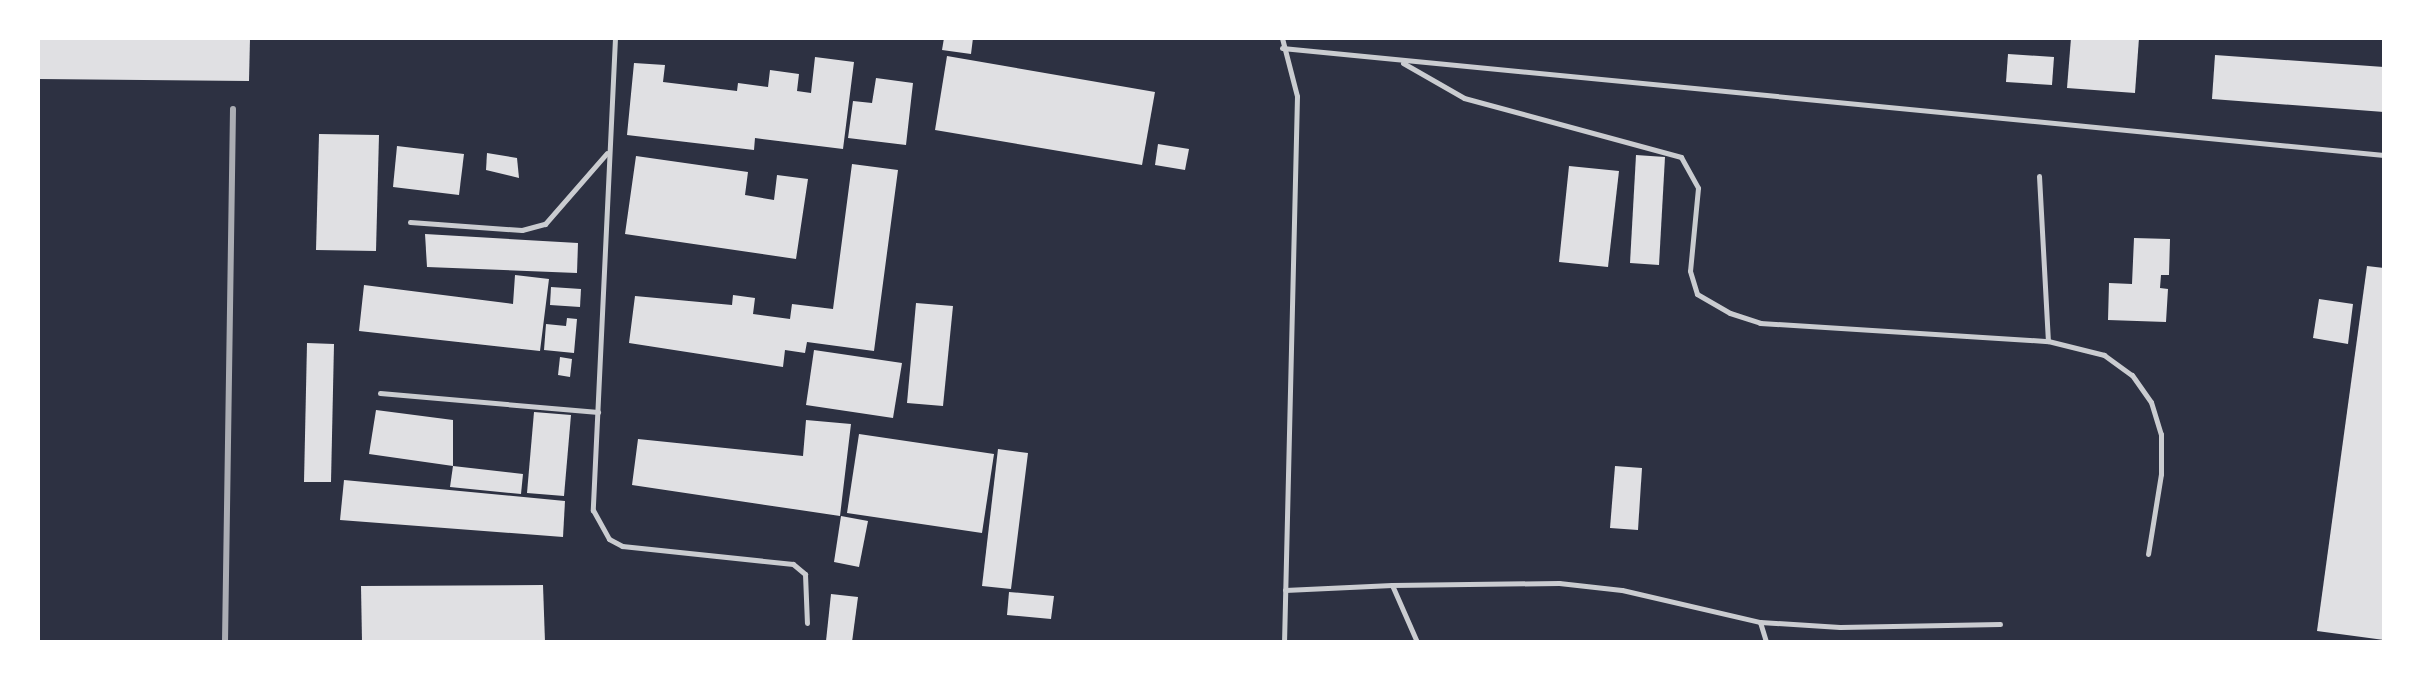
<!DOCTYPE html>
<style>
body{margin:0}
#map{position:relative;width:2422px;height:680px;overflow:hidden;background:#2d3142;font-family:"Alegreya Sans",sans-serif}
div>[style]{position:absolute}
[style*='--x']{left:calc(var(--x)*1px);top:calc(var(--y)*1px);width:calc(var(--w)*1px);rotate:calc(var(--a)*1deg)}
.building>*{inset:0;background:#e0e0e3}
.service>*{height:5px;margin:-2.5px;padding:0 2.5px;transform-origin:2.5px;border-radius:2.5px;background:#caccd0}
.rail>*{height:6px;margin:-3px;padding:0 3px;transform-origin:3px;border-radius:3px;background:#abadb3}
span{translate:-50% -50%;white-space:nowrap;text-align:center;line-height:1.15;-webkit-text-stroke:7px #fff;paint-order:stroke}
.frame{position:absolute;inset:0;border:40px solid #fff;pointer-events:none}
</style>
<div id="map">
<div class="building">
<i style="clip-path:polygon(38px 38px,250px 38px,249px 81px,38px 79px)"></i>
<i style="clip-path:polygon(944px 38px,973px 38px,971px 54px,942px 50px)"></i>
<i style="clip-path:polygon(2071px 38px,2139px 38px,2135px 93px,2067px 88px)"></i>
<i style="clip-path:polygon(2008px 54px,2054px 57px,2052px 85px,2006px 82px)"></i>
<i style="clip-path:polygon(2215px 55px,2384px 67px,2384px 112px,2212px 99px)"></i>
<i style="clip-path:polygon(947px 56px,1155px 92px,1142px 165px,935px 130px)"></i>
<i style="clip-path:polygon(815px 57px,854px 62px,843px 149px,755px 138px,754px 150px,627px 135px,634px 63px,665px 65px,663px 82px,737px 91px,738px 83px,768px 87px,770px 70px,799px 74px,797px 91px,811px 93px)"></i>
<i style="clip-path:polygon(876px 78px,913px 83px,906px 145px,848px 138px,853px 101px,872px 103px)"></i>
<i style="clip-path:polygon(319px 134px,379px 135px,376px 251px,316px 250px)"></i>
<i style="clip-path:polygon(1158px 144px,1189px 149px,1185px 170px,1155px 165px)"></i>
<i style="clip-path:polygon(397px 146px,464px 154px,459px 195px,393px 187px)"></i>
<i style="clip-path:polygon(487px 153px,517px 158px,519px 178px,486px 170px)"></i>
<i style="clip-path:polygon(1636px 155px,1665px 157px,1659px 265px,1630px 263px)"></i>
<i style="clip-path:polygon(636px 156px,748px 172px,745px 195px,774px 200px,777px 175px,808px 179px,796px 259px,625px 234px)"></i>
<i style="clip-path:polygon(852px 164px,898px 170px,874px 351px,807px 342px,805px 353px,785px 350px,783px 367px,629px 343px,635px 296px,732px 305px,733px 295px,755px 298px,753px 314px,790px 319px,792px 304px,833px 309px)"></i>
<i style="clip-path:polygon(1569px 166px,1619px 171px,1608px 267px,1559px 262px)"></i>
<i style="clip-path:polygon(425px 234px,578px 243px,577px 273px,427px 267px)"></i>
<i style="clip-path:polygon(2134px 238px,2170px 239px,2169px 275px,2161px 275px,2160px 288px,2168px 289px,2166px 322px,2108px 320px,2109px 283px,2132px 284px)"></i>
<i style="clip-path:polygon(2367px 266px,2384px 268px,2384px 640px,2317px 631px)"></i>
<i style="clip-path:polygon(515px 275px,549px 279px,540px 351px,359px 331px,364px 285px,513px 304px)"></i>
<i style="clip-path:polygon(551px 287px,581px 289px,580px 307px,550px 305px)"></i>
<i style="clip-path:polygon(2319px 299px,2353px 304px,2348px 344px,2313px 338px)"></i>
<i style="clip-path:polygon(916px 303px,953px 306px,943px 406px,907px 403px)"></i>
<i style="clip-path:polygon(567px 318px,577px 319px,574px 353px,544px 350px,546px 324px,566px 326px)"></i>
<i style="clip-path:polygon(307px 343px,334px 344px,331px 482px,304px 482px)"></i>
<i style="clip-path:polygon(814px 350px,902px 363px,893px 418px,806px 405px)"></i>
<i style="clip-path:polygon(560px 357px,572px 359px,570px 377px,558px 375px)"></i>
<i style="clip-path:polygon(376px 410px,453px 420px,453px 466px,369px 454px)"></i>
<i style="clip-path:polygon(534px 412px,571px 415px,564px 496px,527px 493px)"></i>
<i style="clip-path:polygon(806px 420px,851px 424px,840px 516px,632px 485px,638px 439px,803px 456px)"></i>
<i style="clip-path:polygon(859px 434px,994px 454px,982px 533px,847px 513px)"></i>
<i style="clip-path:polygon(998px 449px,1028px 453px,1011px 589px,982px 586px)"></i>
<i style="clip-path:polygon(453px 466px,523px 474px,521px 494px,450px 487px)"></i>
<i style="clip-path:polygon(1615px 466px,1642px 468px,1638px 530px,1610px 528px)"></i>
<i style="clip-path:polygon(344px 480px,565px 501px,563px 537px,340px 520px)"></i>
<i style="clip-path:polygon(841px 516px,868px 521px,859px 567px,834px 562px)"></i>
<i style="clip-path:polygon(543px 585px,545px 642px,362px 642px,361px 586px)"></i>
<i style="clip-path:polygon(1009px 592px,1054px 596px,1051px 619px,1007px 615px)"></i>
<i style="clip-path:polygon(831px 594px,858px 597px,852px 642px,826px 641px)"></i>
</div>
<div class="service">
<i style="--x:615;--y:38;--w:473;--a:92.7"></i>
<i style="--x:593;--y:510;--w:33;--a:61"></i>
<i style="--x:609;--y:539;--w:15;--a:28"></i>
<i style="--x:622;--y:546;--w:172;--a:6"></i>
<i style="--x:793;--y:564;--w:16;--a:40"></i>
<i style="--x:805;--y:574;--w:49;--a:87.7"></i>
<i style="--x:1282;--y:38;--w:60;--a:75.5"></i>
<i style="--x:1297;--y:96;--w:546;--a:91.36"></i>
<i style="--x:1282;--y:48;--w:1107;--a:5.55"></i>
<i style="--x:1403;--y:63;--w:70;--a:29.8"></i>
<i style="--x:1464;--y:98;--w:225;--a:15.2"></i>
<i style="--x:1681;--y:157;--w:35;--a:61"></i>
<i style="--x:1698;--y:188;--w:83;--a:95.5"></i>
<i style="--x:1690;--y:271;--w:24;--a:73"></i>
<i style="--x:1697;--y:294;--w:38;--a:30"></i>
<i style="--x:1730;--y:313;--w:32;--a:18"></i>
<i style="--x:1760;--y:323;--w:289;--a:3.6"></i>
<i style="--x:2048;--y:341;--w:58;--a:14"></i>
<i style="--x:2104;--y:355;--w:34;--a:36"></i>
<i style="--x:2132;--y:375;--w:33;--a:55"></i>
<i style="--x:2151;--y:402;--w:34;--a:73"></i>
<i style="--x:2161;--y:434;--w:40;--a:90"></i>
<i style="--x:2161;--y:474;--w:81;--a:99.2"></i>
<i style="--x:2039;--y:176;--w:165;--a:86.9"></i>
<i style="--x:410;--y:222;--w:112;--a:4.1"></i>
<i style="--x:522;--y:230;--w:24;--a:-15"></i>
<i style="--x:545;--y:224;--w:94;--a:-48.9"></i>
<i style="--x:380;--y:393;--w:219;--a:5"></i>
<i style="--x:1392;--y:585;--w:167;--a:-0.7"></i>
<i style="--x:1559;--y:583;--w:63;--a:6.3"></i>
<i style="--x:1622;--y:590;--w:142;--a:13.1"></i>
<i style="--x:1760;--y:622;--w:80;--a:3.6"></i>
<i style="--x:1840;--y:627;--w:160;--a:-1.1"></i>
<i style="--x:1285;--y:590;--w:107;--a:-2.7"></i>
<i style="--x:1392;--y:585;--w:62;--a:66.3"></i>
<i style="--x:1760;--y:622;--w:21;--a:73"></i>
</div>
<div class="rail">
<i style="--x:225;--y:642;--w:533;--a:-89.14"></i>
</div>
<div class="frame"></div>
</div>
